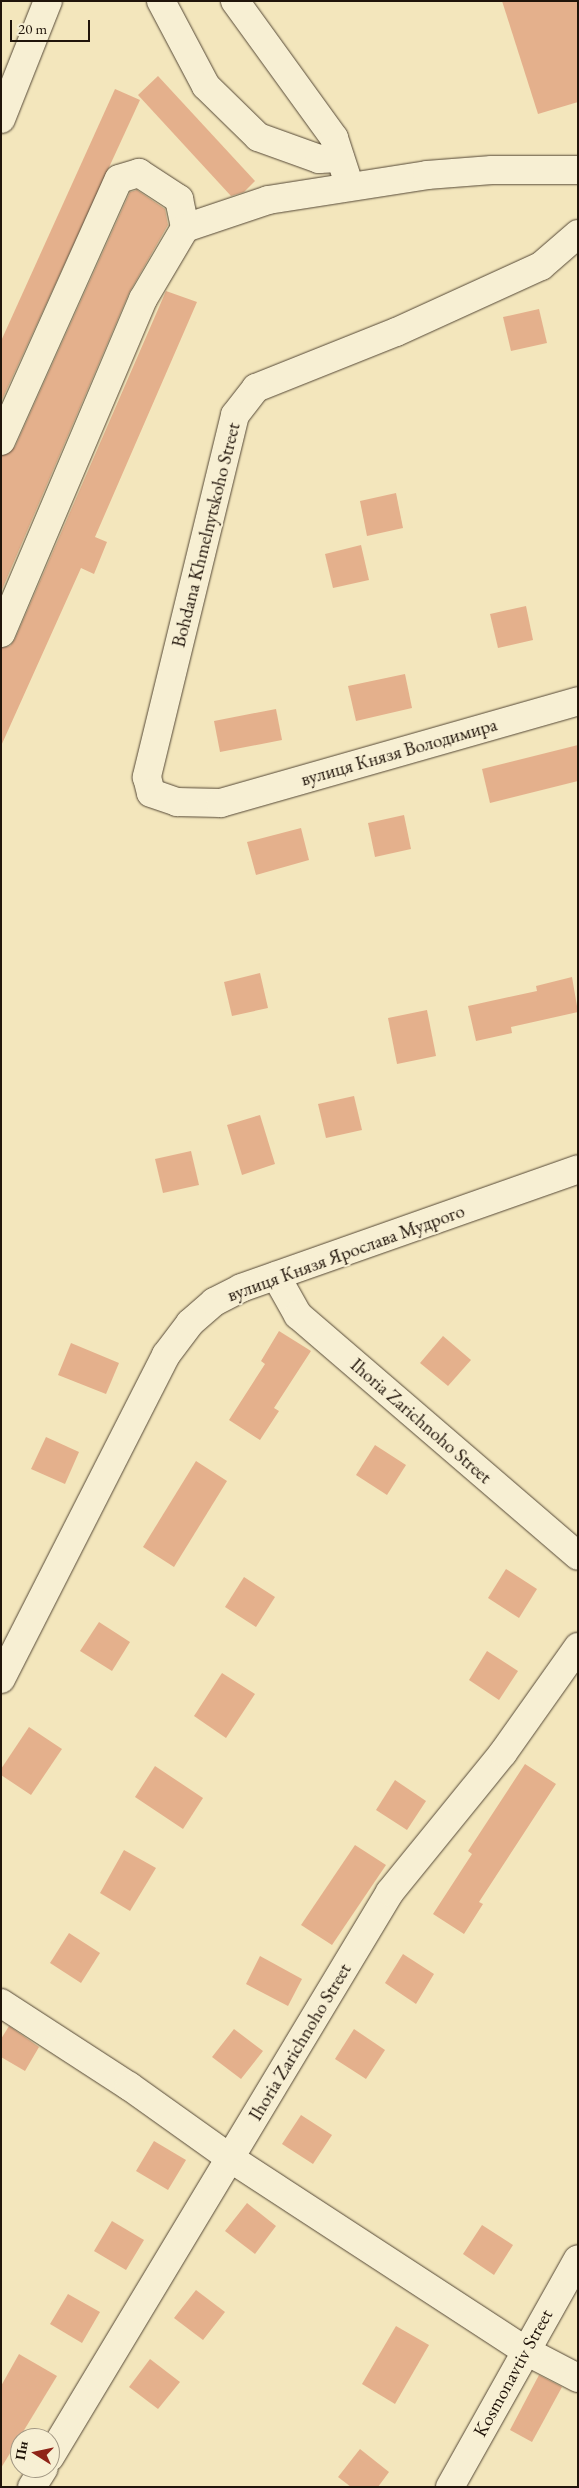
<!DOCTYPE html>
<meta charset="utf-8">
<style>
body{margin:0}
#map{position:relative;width:579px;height:2488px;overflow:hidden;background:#f3e6bc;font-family:"EB Garamond",serif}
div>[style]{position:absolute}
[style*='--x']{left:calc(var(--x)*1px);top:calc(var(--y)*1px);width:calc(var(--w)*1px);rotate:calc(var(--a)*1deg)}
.building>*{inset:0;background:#e4b08c}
.roads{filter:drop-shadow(0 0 1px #554836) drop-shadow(0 0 1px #554836)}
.minor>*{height:28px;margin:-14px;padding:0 14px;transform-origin:14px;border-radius:14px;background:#f7efd3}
span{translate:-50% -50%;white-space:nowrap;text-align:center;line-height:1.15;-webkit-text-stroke:4px #f7efd3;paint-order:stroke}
.street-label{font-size:19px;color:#20140a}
.frame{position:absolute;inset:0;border:2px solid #20140a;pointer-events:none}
.north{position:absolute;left:10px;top:2428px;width:50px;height:50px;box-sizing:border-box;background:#f7efd3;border:1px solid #a19783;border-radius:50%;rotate:280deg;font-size:14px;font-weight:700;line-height:20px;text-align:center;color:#20140a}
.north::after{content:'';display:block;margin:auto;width:18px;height:22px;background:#8f2418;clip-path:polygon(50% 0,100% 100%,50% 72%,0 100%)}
.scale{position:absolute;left:10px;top:20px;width:80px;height:22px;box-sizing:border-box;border:2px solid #20140a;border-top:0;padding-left:6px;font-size:15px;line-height:18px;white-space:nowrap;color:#20140a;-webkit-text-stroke:4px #f7efd3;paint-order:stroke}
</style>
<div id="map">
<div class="building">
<i style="clip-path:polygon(502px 1px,578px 1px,578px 102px,538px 114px)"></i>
<i style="clip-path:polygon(158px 76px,255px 181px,244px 192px,231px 196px,138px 95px)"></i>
<i style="clip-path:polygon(115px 89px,140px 100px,1px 402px,1px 341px)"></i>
<i style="clip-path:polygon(137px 190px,165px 209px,168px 225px,129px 293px,1px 592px,1px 456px,15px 447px,130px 192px)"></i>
<i style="clip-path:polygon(166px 291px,197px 302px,95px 537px,107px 542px,94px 574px,81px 568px,1px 746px,1px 648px,10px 646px,15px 639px)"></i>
<i style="clip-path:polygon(539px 309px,547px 343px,511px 351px,503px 317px)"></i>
<i style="clip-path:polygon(396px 493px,403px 528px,367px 536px,360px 501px)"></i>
<i style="clip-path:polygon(361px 545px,369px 580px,333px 588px,325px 554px)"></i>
<i style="clip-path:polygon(526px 606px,533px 640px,498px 648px,490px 614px)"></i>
<i style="clip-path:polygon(405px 674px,412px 708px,356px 721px,348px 686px)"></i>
<i style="clip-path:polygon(276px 709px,282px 740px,220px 752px,214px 721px)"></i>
<i style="clip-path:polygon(578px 745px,578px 781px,490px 803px,482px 769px)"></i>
<i style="clip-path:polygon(404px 815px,411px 849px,375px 857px,368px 823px)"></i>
<i style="clip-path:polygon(301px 828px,309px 860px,256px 875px,247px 842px)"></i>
<i style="clip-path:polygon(260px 973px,268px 1008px,232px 1016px,224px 982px)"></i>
<i style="clip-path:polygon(572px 977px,578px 1012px,511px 1027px,512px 1033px,476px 1041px,468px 1006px,537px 991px,536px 986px)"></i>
<i style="clip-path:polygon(427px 1010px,436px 1056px,397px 1064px,388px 1018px)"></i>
<i style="clip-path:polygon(354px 1096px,362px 1130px,326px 1138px,318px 1104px)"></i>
<i style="clip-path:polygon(260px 1115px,275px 1164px,242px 1175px,227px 1125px)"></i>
<i style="clip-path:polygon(191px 1151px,199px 1185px,163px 1193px,155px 1159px)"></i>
<i style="clip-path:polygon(279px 1331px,311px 1351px,274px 1408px,279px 1411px,260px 1440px,229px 1420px,265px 1364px,261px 1361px)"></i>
<i style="clip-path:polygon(443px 1336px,471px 1360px,448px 1386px,420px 1363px)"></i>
<i style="clip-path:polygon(71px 1343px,119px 1363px,106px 1394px,58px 1375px)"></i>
<i style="clip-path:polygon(46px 1437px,79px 1452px,65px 1484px,31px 1469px)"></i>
<i style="clip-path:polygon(375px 1445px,406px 1465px,387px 1495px,356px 1475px)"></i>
<i style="clip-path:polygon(196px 1461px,227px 1481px,174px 1567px,143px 1547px)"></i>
<i style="clip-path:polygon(506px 1569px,537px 1589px,519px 1618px,488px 1598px)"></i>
<i style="clip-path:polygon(244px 1577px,275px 1597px,256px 1627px,225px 1607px)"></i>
<i style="clip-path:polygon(99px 1622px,130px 1642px,112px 1671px,80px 1651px)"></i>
<i style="clip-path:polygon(487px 1651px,518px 1671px,499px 1700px,469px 1680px)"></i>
<i style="clip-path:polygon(222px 1673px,255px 1694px,226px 1738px,194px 1716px)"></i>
<i style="clip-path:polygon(29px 1727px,62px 1749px,31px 1795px,1px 1775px,1px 1769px)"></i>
<i style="clip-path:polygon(525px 1764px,556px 1784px,479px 1902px,483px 1904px,464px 1934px,433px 1914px,472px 1854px,468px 1851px)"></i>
<i style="clip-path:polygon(155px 1766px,203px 1798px,183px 1829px,135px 1797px)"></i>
<i style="clip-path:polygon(395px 1780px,426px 1801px,407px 1830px,376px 1810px)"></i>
<i style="clip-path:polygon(355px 1845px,386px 1865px,332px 1945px,301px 1925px)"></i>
<i style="clip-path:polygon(124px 1850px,156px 1868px,130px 1911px,100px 1893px)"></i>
<i style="clip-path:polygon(69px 1933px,100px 1953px,81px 1983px,50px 1963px)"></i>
<i style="clip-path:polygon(403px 1954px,434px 1974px,416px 2004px,385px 1983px)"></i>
<i style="clip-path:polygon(260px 1956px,302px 1979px,288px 2006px,246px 1984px)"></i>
<i style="clip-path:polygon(9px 2026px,39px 2047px,25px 2071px,1px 2057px,1px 2039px)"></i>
<i style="clip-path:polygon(234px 2029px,263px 2051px,241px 2079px,212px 2057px)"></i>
<i style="clip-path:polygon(354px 2029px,385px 2050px,366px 2079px,335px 2059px)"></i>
<i style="clip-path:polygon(301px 2115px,332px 2135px,313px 2164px,282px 2144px)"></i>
<i style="clip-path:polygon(154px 2141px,186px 2160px,168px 2190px,136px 2171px)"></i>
<i style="clip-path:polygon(247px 2203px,276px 2226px,255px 2254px,225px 2231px)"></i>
<i style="clip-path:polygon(112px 2221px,144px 2240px,126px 2270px,94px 2251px)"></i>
<i style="clip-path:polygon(482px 2225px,513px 2245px,494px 2275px,463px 2254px)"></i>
<i style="clip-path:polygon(196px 2290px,225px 2312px,203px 2340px,174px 2318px)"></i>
<i style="clip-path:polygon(68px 2294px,100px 2312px,82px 2343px,50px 2324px)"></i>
<i style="clip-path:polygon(396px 2326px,429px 2345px,395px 2404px,362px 2384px)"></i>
<i style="clip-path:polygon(19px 2354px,57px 2376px,1px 2468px,1px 2386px)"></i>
<i style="clip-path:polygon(150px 2359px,180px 2382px,158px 2409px,129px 2387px)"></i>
<i style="clip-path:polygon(539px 2375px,562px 2387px,532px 2442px,510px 2430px)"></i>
<i style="clip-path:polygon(360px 2449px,389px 2472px,378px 2487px,351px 2487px,338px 2477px)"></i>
</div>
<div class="roads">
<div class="minor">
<i style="--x:161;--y:1;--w:96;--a:62.1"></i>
<i style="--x:206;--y:86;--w:73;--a:44.4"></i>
<i style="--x:258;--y:137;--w:65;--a:19.8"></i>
<i style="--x:319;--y:159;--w:21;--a:-3"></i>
<i style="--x:235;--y:1;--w:169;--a:54.1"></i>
<i style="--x:334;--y:138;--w:39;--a:72"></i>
<i style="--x:1;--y:119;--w:127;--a:-68.3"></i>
<i style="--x:185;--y:228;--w:88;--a:-18.6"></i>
<i style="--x:268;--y:200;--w:161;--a:-8.9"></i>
<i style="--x:427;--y:175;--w:65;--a:-4.4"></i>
<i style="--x:492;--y:170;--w:86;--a:0"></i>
<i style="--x:578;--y:234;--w:49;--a:139.1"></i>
<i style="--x:541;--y:266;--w:159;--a:155.5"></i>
<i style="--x:396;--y:332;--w:151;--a:158.2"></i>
<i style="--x:256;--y:388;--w:34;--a:128"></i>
<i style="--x:235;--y:415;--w:373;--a:103.7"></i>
<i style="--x:147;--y:777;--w:16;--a:76"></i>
<i style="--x:151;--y:793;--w:28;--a:19"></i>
<i style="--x:177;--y:802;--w:44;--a:1.3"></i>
<i style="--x:221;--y:803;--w:371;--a:-15.9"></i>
<i style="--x:1;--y:441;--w:287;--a:-65.8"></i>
<i style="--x:119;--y:179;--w:21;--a:-17"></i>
<i style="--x:139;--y:173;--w:48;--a:33"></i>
<i style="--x:179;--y:199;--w:30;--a:78"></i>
<i style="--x:185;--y:228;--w:82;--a:120.6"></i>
<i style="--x:143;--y:299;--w:363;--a:113"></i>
<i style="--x:276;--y:1276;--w:45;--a:60.6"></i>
<i style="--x:298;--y:1315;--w:369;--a:40.7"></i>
<i style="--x:1;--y:1679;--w:364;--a:-63"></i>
<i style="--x:166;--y:1355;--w:40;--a:-53"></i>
<i style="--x:190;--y:1323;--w:32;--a:-41"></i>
<i style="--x:214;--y:1302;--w:30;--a:-27"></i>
<i style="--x:241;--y:1288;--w:357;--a:-19.4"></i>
<i style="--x:1;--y:2003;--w:153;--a:33"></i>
<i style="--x:129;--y:2086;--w:124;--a:35.5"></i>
<i style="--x:230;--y:2158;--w:351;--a:33.1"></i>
<i style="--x:524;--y:2350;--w:61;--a:27.4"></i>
<i style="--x:50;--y:2457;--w:659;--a:-58.96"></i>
<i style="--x:390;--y:1892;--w:179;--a:-50.9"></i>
<i style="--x:503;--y:1753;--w:130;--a:-54.7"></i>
<i style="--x:32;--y:2487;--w:22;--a:-58"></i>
<i style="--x:450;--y:2487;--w:261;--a:-60.7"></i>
</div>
</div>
<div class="street-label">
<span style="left:206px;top:535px;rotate:-76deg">Bohdana Khmelnytskoho Street</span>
<span style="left:399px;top:752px;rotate:-16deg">вулиця Князя Володимира</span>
<span style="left:346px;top:1253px;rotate:-20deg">вулиця Князя Ярослава Мудрого</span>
<span style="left:421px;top:1421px;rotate:41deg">Ihoria Zarichnoho Street</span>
<span style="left:300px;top:2042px;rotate:-59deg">Ihoria Zarichnoho Street</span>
<span style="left:513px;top:2373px;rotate:-61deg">Kosmonavtiv Street</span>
</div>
<div class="frame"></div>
<div class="north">Пн</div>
<div class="scale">20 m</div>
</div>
